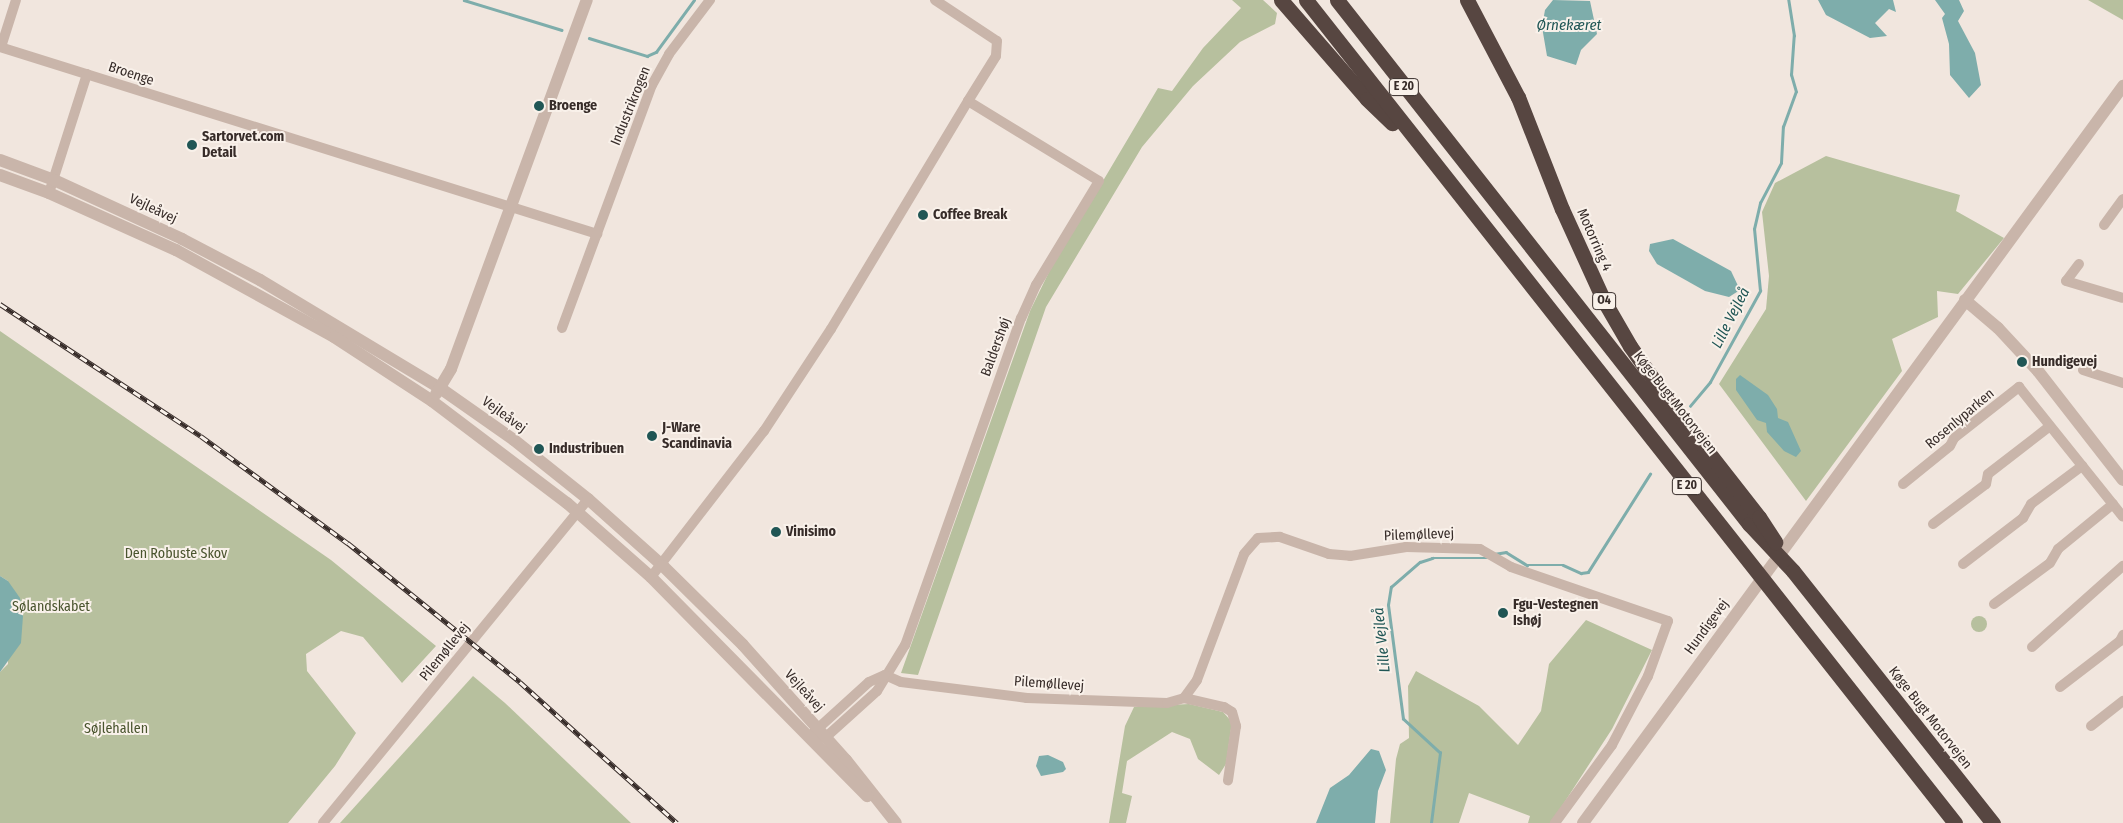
<!DOCTYPE html>
<meta charset="utf-8">
<style>
body{margin:0}
#map{position:relative;width:2123px;height:823px;overflow:hidden;background:#f1e6de;font-family:"Fira Sans Condensed",sans-serif}
div>[style]{position:absolute}
[style*='--x']{left:calc(var(--x)*1px);top:calc(var(--y)*1px);width:calc(var(--w)*1px);rotate:calc(var(--a)*1deg)}
.green>*{inset:0;background:#b7c09e}
.round{border-radius:50%}
.water>*{inset:0;background:#7eadab}
.stream>*{height:2.5px;margin:-1.25px;padding:0 1.25px;transform-origin:1.25px;border-radius:1.25px;background:#7eadab}
.minor>*{height:10px;margin:-5px;padding:0 5px;transform-origin:5px;border-radius:5px;background:#c9b5aa}
.tertiary>*{height:12px;margin:-6px;padding:0 6px;transform-origin:6px;border-radius:6px;background:#c9b5aa}
.motorway>*{height:15px;margin:-7.5px;padding:0 7.5px;transform-origin:7.5px;border-radius:7.5px;background:#574641}
.rail>*{height:4.5px;margin-top:-2.25px;transform-origin:0;background:repeating-linear-gradient(90deg,#f9f1ea 0 8px,#372c29 0 16px);box-sizing:border-box;border-block:1px solid #372c29}
.dots>*{width:14px;height:14px;translate:-50% -50%;box-sizing:border-box;border:2px solid #f9f1ea;border-radius:50%}
span{translate:-50% -50%;white-space:nowrap;text-align:center;line-height:1.15;-webkit-text-stroke:4px #f9f1ea;paint-order:stroke}
.shield-label span{padding:1px 4px;background:#f9f1ea;border:1px solid;border-radius:4px;-webkit-text-stroke-width:0}
.shield-label{font-size:12px;color:#372c29;font-weight:700}
.street-label{font-size:14px;color:#372c29}
.poi-label{font-size:14px;color:#372c29;font-weight:700}
.left{translate:0 -50%;text-align:left}
.park-label{font-size:14px;color:#49542e}
.water-label{font-size:15px;color:#205655;font-style:italic}
</style>
<div id="map">
<div class="green">
<i style="clip-path:polygon(1232px 0,1263px 0,1277px 13px,1275px 24px,1240px 42px,1193px 86px,1142px 147px,1046px 307px,918px 675px,901px 673px,1030px 311px,1049px 272px,1158px 88px,1172px 91px,1203px 48px,1241px 8px)"></i>
<i style="clip-path:polygon(2088px 0,2123px 0,2123px 20px)"></i>
<i style="clip-path:polygon(1826px 156px,1960px 195px,1956px 211px,2004px 238px,1958px 294px,1937px 291px,1938px 317px,1892px 339px,1902px 371px,1806px 501px,1719px 384px,1766px 309px,1769px 276px,1762px 212px,1775px 183px)"></i>
<i style="clip-path:polygon(0 331px,331px 560px,436px 646px,402px 683px,363px 637px,341px 631px,306px 654px,307px 671px,356px 733px,335px 766px,288px 823px,0 823px,0 672px,8px 664px,8px 581px,0 576px)"></i>
<i class="round" style="left:1971px;top:616px;width:16px;height:16px"></i>
<i style="clip-path:polygon(1586px 620px,1652px 650px,1612px 729px,1551px 823px,1528px 823px,1530px 816px,1469px 793px,1459px 823px,1390px 823px,1396px 759px,1400px 744px,1409px 738px,1408px 686px,1416px 671px,1479px 706px,1518px 745px,1541px 711px,1549px 664px)"></i>
<i style="clip-path:polygon(473px 676px,505px 703px,631px 823px,340px 823px)"></i>
<i style="clip-path:polygon(1189px 704px,1223px 712px,1232px 722px,1226px 764px,1219px 775px,1198px 759px,1190px 739px,1172px 732px,1127px 761px,1122px 793px,1132px 796px,1126px 823px,1109px 823px,1125px 726px,1134px 707px)"></i>
</div>
<div class="water">
<i style="clip-path:polygon(1553px 0,1590px 1px,1597px 34px,1581px 50px,1576px 65px,1547px 56px,1542px 27px,1545px 10px)"></i>
<i style="clip-path:polygon(1818px 0,1893px 0,1896px 12px,1889px 9px,1875px 23px,1887px 36px,1870px 38px,1826px 15px)"></i>
<i style="clip-path:polygon(1935px 0,1959px 0,1964px 11px,1958px 21px,1975px 53px,1981px 85px,1969px 98px,1950px 75px,1949px 44px,1942px 18px,1945px 14px)"></i>
<i style="clip-path:polygon(1673px 239px,1731px 271px,1740px 290px,1729px 297px,1705px 291px,1657px 264px,1649px 251px,1650px 244px)"></i>
<i style="clip-path:polygon(1740px 375px,1768px 395px,1777px 409px,1778px 418px,1788px 422px,1801px 451px,1796px 457px,1784px 451px,1767px 432px,1766px 423px,1757px 420px,1736px 390px,1736px 379px)"></i>
<i style="clip-path:polygon(0 576px,8px 581px,20px 598px,23px 616px,21px 643px,0 672px)"></i>
<i style="clip-path:polygon(1371px 749px,1379px 751px,1386px 770px,1378px 791px,1375px 823px,1316px 823px,1330px 788px,1349px 775px)"></i>
<i style="clip-path:polygon(1048px 755px,1063px 762px,1066px 769px,1063px 772px,1041px 776px,1036px 766px,1039px 756px)"></i>
</div>
<div class="stream">
<i style="--x:464;--y:0;--w:102;--a:17"></i>
<i style="--x:589;--y:38;--w:61;--a:17.2"></i>
<i style="--x:647;--y:56;--w:10;--a:-24"></i>
<i style="--x:656;--y:52;--w:64;--a:-53.8"></i>
<i style="--x:1690;--y:406;--w:31;--a:-50"></i>
<i style="--x:1710;--y:382;--w:104;--a:-61.2"></i>
<i style="--x:1760;--y:291;--w:62;--a:-95.5"></i>
<i style="--x:1754;--y:229;--w:27;--a:-77"></i>
<i style="--x:1760;--y:203;--w:45;--a:-62.3"></i>
<i style="--x:1781;--y:163;--w:36;--a:-87"></i>
<i style="--x:1783;--y:127;--w:37;--a:-70"></i>
<i style="--x:1796;--y:92;--w:18;--a:-106"></i>
<i style="--x:1791;--y:75;--w:39;--a:-86"></i>
<i style="--x:1794;--y:36;--w:36;--a:-99"></i>
<i style="--x:1494;--y:554;--w:12;--a:-9"></i>
<i style="--x:1506;--y:552;--w:25;--a:32"></i>
<i style="--x:1527;--y:565;--w:36;--a:0"></i>
<i style="--x:1563;--y:565;--w:20;--a:24"></i>
<i style="--x:1581;--y:573;--w:7;--a:-8"></i>
<i style="--x:1588;--y:572;--w:116;--a:-57.7"></i>
<i style="--x:1431;--y:823;--w:71;--a:-82.7"></i>
<i style="--x:1440;--y:753;--w:50;--a:-137.4"></i>
<i style="--x:1403;--y:719;--w:115;--a:-97.5"></i>
<i style="--x:1388;--y:605;--w:18;--a:-81"></i>
<i style="--x:1391;--y:587;--w:38;--a:-41"></i>
<i style="--x:1420;--y:562;--w:13;--a:-18"></i>
<i style="--x:1432;--y:558;--w:55;--a:0"></i>
</div>
<div class="minor">
<i style="--x:935;--y:0;--w:74;--a:33.5"></i>
<i style="--x:997;--y:41;--w:15;--a:94"></i>
<i style="--x:996;--y:56;--w:53;--a:121.9"></i>
<i style="--x:0;--y:47;--w:626;--a:17.39"></i>
<i style="--x:1;--y:47;--w:49;--a:-72.3"></i>
<i style="--x:49;--y:193;--w:125;--a:-72.3"></i>
<i style="--x:2104;--y:225;--w:32;--a:-54"></i>
<i style="--x:2079;--y:264;--w:21;--a:127"></i>
<i style="--x:2066;--y:281;--w:59;--a:16.6"></i>
<i style="--x:562;--y:328;--w:259;--a:-69.7"></i>
<i style="--x:652;--y:85;--w:35;--a:-61"></i>
<i style="--x:669;--y:54;--w:68;--a:-52.8"></i>
<i style="--x:2083;--y:370;--w:42;--a:18"></i>
<i style="--x:1903;--y:484;--w:60;--a:-39"></i>
<i style="--x:1950;--y:446;--w:9;--a:-63"></i>
<i style="--x:1954;--y:438;--w:83;--a:-38.1"></i>
<i style="--x:2019;--y:387;--w:166;--a:51.3"></i>
<i style="--x:1933;--y:524;--w:66;--a:-37"></i>
<i style="--x:1986;--y:484;--w:10;--a:-79"></i>
<i style="--x:1988;--y:474;--w:78;--a:-37.7"></i>
<i style="--x:1963;--y:564;--w:76;--a:-37.5"></i>
<i style="--x:2023;--y:518;--w:16;--a:-60"></i>
<i style="--x:2031;--y:504;--w:64;--a:-36.7"></i>
<i style="--x:651;--y:577;--w:185;--a:-52.3"></i>
<i style="--x:764;--y:431;--w:122;--a:-56.7"></i>
<i style="--x:831;--y:329;--w:266;--a:-59"></i>
<i style="--x:968;--y:101;--w:153;--a:31.4"></i>
<i style="--x:1099;--y:181;--w:122;--a:121.2"></i>
<i style="--x:1036;--y:285;--w:36;--a:114"></i>
<i style="--x:1021;--y:318;--w:347;--a:109.5"></i>
<i style="--x:905;--y:645;--w:54;--a:121.3"></i>
<i style="--x:877;--y:691;--w:69;--a:138"></i>
<i style="--x:826;--y:737;--w:8;--a:173"></i>
<i style="--x:1994;--y:604;--w:69;--a:-36.2"></i>
<i style="--x:2050;--y:563;--w:16;--a:-60"></i>
<i style="--x:2058;--y:549;--w:71;--a:-39.3"></i>
<i style="--x:2032;--y:647;--w:122;--a:-41.7"></i>
<i style="--x:885;--y:675;--w:17;--a:24"></i>
<i style="--x:901;--y:682;--w:127;--a:7.2"></i>
<i style="--x:1027;--y:698;--w:140;--a:2"></i>
<i style="--x:1167;--y:703;--w:18;--a:-16"></i>
<i style="--x:1184;--y:698;--w:22;--a:-54"></i>
<i style="--x:1197;--y:680;--w:134;--a:-69.5"></i>
<i style="--x:1244;--y:554;--w:21;--a:-49"></i>
<i style="--x:1258;--y:538;--w:22;--a:-3"></i>
<i style="--x:1280;--y:537;--w:52;--a:19.1"></i>
<i style="--x:1329;--y:554;--w:21;--a:5"></i>
<i style="--x:1350;--y:556;--w:57;--a:-9.1"></i>
<i style="--x:1406;--y:547;--w:74;--a:1.5"></i>
<i style="--x:1480;--y:549;--w:36;--a:30"></i>
<i style="--x:1511;--y:567;--w:166;--a:19"></i>
<i style="--x:1668;--y:621;--w:59;--a:110"></i>
<i style="--x:1648;--y:676;--w:78;--a:117.6"></i>
<i style="--x:1612;--y:745;--w:97;--a:126.2"></i>
<i style="--x:2060;--y:687;--w:76;--a:-37.5"></i>
<i style="--x:2120;--y:641;--w:7;--a:-63"></i>
<i style="--x:1184;--y:698;--w:41;--a:12.7"></i>
<i style="--x:1224;--y:707;--w:9;--a:32"></i>
<i style="--x:1232;--y:712;--w:15;--a:74"></i>
<i style="--x:1236;--y:726;--w:55;--a:98.4"></i>
<i style="--x:2091;--y:726;--w:41;--a:-38"></i>
<i style="--x:814;--y:732;--w:74;--a:-42.3"></i>
<i style="--x:869;--y:682;--w:17;--a:-24"></i>
<i style="--x:323;--y:823;--w:419;--a:-50.7"></i>
</div>
<div class="tertiary">
<i style="--x:0;--y:160;--w:58;--a:20.3"></i>
<i style="--x:54;--y:180;--w:141;--a:24.7"></i>
<i style="--x:182;--y:239;--w:88;--a:27.7"></i>
<i style="--x:260;--y:280;--w:210;--a:31"></i>
<i style="--x:440;--y:388;--w:90;--a:35.1"></i>
<i style="--x:514;--y:440;--w:95;--a:38.6"></i>
<i style="--x:588;--y:499;--w:101;--a:41.8"></i>
<i style="--x:663;--y:566;--w:112;--a:44.6"></i>
<i style="--x:743;--y:645;--w:154;--a:48.2"></i>
<i style="--x:846;--y:760;--w:80;--a:51.6"></i>
<i style="--x:0;--y:175;--w:52;--a:20.2"></i>
<i style="--x:49;--y:193;--w:139;--a:24.2"></i>
<i style="--x:176;--y:250;--w:180;--a:28.8"></i>
<i style="--x:334;--y:337;--w:117;--a:33.1"></i>
<i style="--x:432;--y:401;--w:169;--a:37.1"></i>
<i style="--x:567;--y:503;--w:112;--a:41.4"></i>
<i style="--x:651;--y:577;--w:308;--a:45.4"></i>
<i style="--x:1965;--y:300;--w:43;--a:40.3"></i>
<i style="--x:1998;--y:328;--w:59;--a:47.1"></i>
<i style="--x:2038;--y:371;--w:138;--a:52.1"></i>
<i style="--x:436;--y:394;--w:29;--a:-59"></i>
<i style="--x:451;--y:369;--w:393;--a:-69.8"></i>
<i style="--x:1583;--y:823;--w:914;--a:-53.77"></i>
</div>
<div class="motorway">
<i style="--x:1281;--y:0;--w:131;--a:49"></i>
<i style="--x:1367;--y:99;--w:35;--a:44"></i>
<i style="--x:1306;--y:0;--w:1048;--a:51.74"></i>
<i style="--x:1337;--y:0;--w:667;--a:51.82"></i>
<i style="--x:1749;--y:524;--w:64;--a:46.9"></i>
<i style="--x:1793;--y:571;--w:322;--a:51.6"></i>
<i style="--x:1467;--y:0;--w:110;--a:62.3"></i>
<i style="--x:1518;--y:97;--w:120;--a:68.6"></i>
<i style="--x:1562;--y:209;--w:101;--a:65.5"></i>
<i style="--x:1604;--y:301;--w:52;--a:60"></i>
<i style="--x:1630;--y:346;--w:68;--a:55.1"></i>
<i style="--x:1669;--y:402;--w:146;--a:52"></i>
<i style="--x:1759;--y:517;--w:30;--a:57"></i>
</div>
<div class="rail">
<i style="--x:0;--y:304;--w:240;--a:33.3"></i>
<i style="--x:201;--y:436;--w:182;--a:36.1"></i>
<i style="--x:348;--y:543;--w:221;--a:38.9"></i>
<i style="--x:520;--y:682;--w:211;--a:41.9"></i>
</div>
<div class="dots">
<i style="left:539px;top:106px;background:#205655"></i>
<i style="left:192px;top:145px;background:#205655"></i>
<i style="left:923px;top:215px;background:#205655"></i>
<i style="left:2022px;top:362px;background:#205655"></i>
<i style="left:652px;top:436px;background:#205655"></i>
<i style="left:539px;top:449px;background:#205655"></i>
<i style="left:776px;top:532px;background:#205655"></i>
<i style="left:1503px;top:613px;background:#205655"></i>
</div>
<div class="shield-label">
<span style="left:1404px;top:87px">E 20</span>
<span style="left:1604px;top:301px">O4</span>
<span style="left:1687px;top:486px">E 20</span>
</div>
<div class="street-label">
<span style="left:131px;top:74px;rotate:18deg">Broenge</span>
<span style="left:631px;top:106px;rotate:-68deg">Industrikrogen</span>
<span style="left:153px;top:209px;rotate:25deg">Vejleåvej</span>
<span style="left:1594px;top:240px;rotate:66deg">Motorring 4</span>
<span style="left:996px;top:347px;rotate:-70deg">Baldershøj</span>
<span style="left:1675px;top:403px;rotate:52deg">Køge Bugt Motorvejen</span>
<span style="left:504px;top:415px;rotate:36deg">Vejleåvej</span>
<span style="left:1960px;top:419px;rotate:-40deg">Rosenlyparken</span>
<span style="left:1419px;top:535px;rotate:-2deg">Pilemøllevej</span>
<span style="left:1707px;top:627px;rotate:-54deg">Hundigevej</span>
<span style="left:445px;top:652px;rotate:-51deg">Pilemøllevej</span>
<span style="left:1049px;top:684px;rotate:4deg">Pilemøllevej</span>
<span style="left:804px;top:691px;rotate:48deg">Vejleåvej</span>
<span style="left:1930px;top:718px;rotate:52deg">Køge Bugt Motorvejen</span>
</div>
<div class="poi-label">
<span class="left" style="left:549px;top:106px">Broenge</span>
<span class="left" style="left:202px;top:145px">Sartorvet.com<br>Detail</span>
<span class="left" style="left:933px;top:215px">Coffee Break</span>
<span class="left" style="left:2032px;top:362px">Hundigevej</span>
<span class="left" style="left:662px;top:436px">J-Ware<br>Scandinavia</span>
<span class="left" style="left:549px;top:449px">Industribuen</span>
<span class="left" style="left:786px;top:532px">Vinisimo</span>
<span class="left" style="left:1513px;top:613px">Fgu-Vestegnen<br>Ishøj</span>
</div>
<div class="park-label">
<span style="left:176px;top:554px">Den Robuste Skov</span>
<span style="left:51px;top:607px">Sølandskabet</span>
<span style="left:116px;top:729px">Søjlehallen</span>
</div>
<div class="water-label">
<span style="left:1569px;top:26px">Ørnekæret</span>
<span style="left:1731px;top:318px;rotate:-63deg">Lille Vejleå</span>
<span style="left:1382px;top:640px;rotate:-96deg">Lille Vejleå</span>
</div>
</div>
